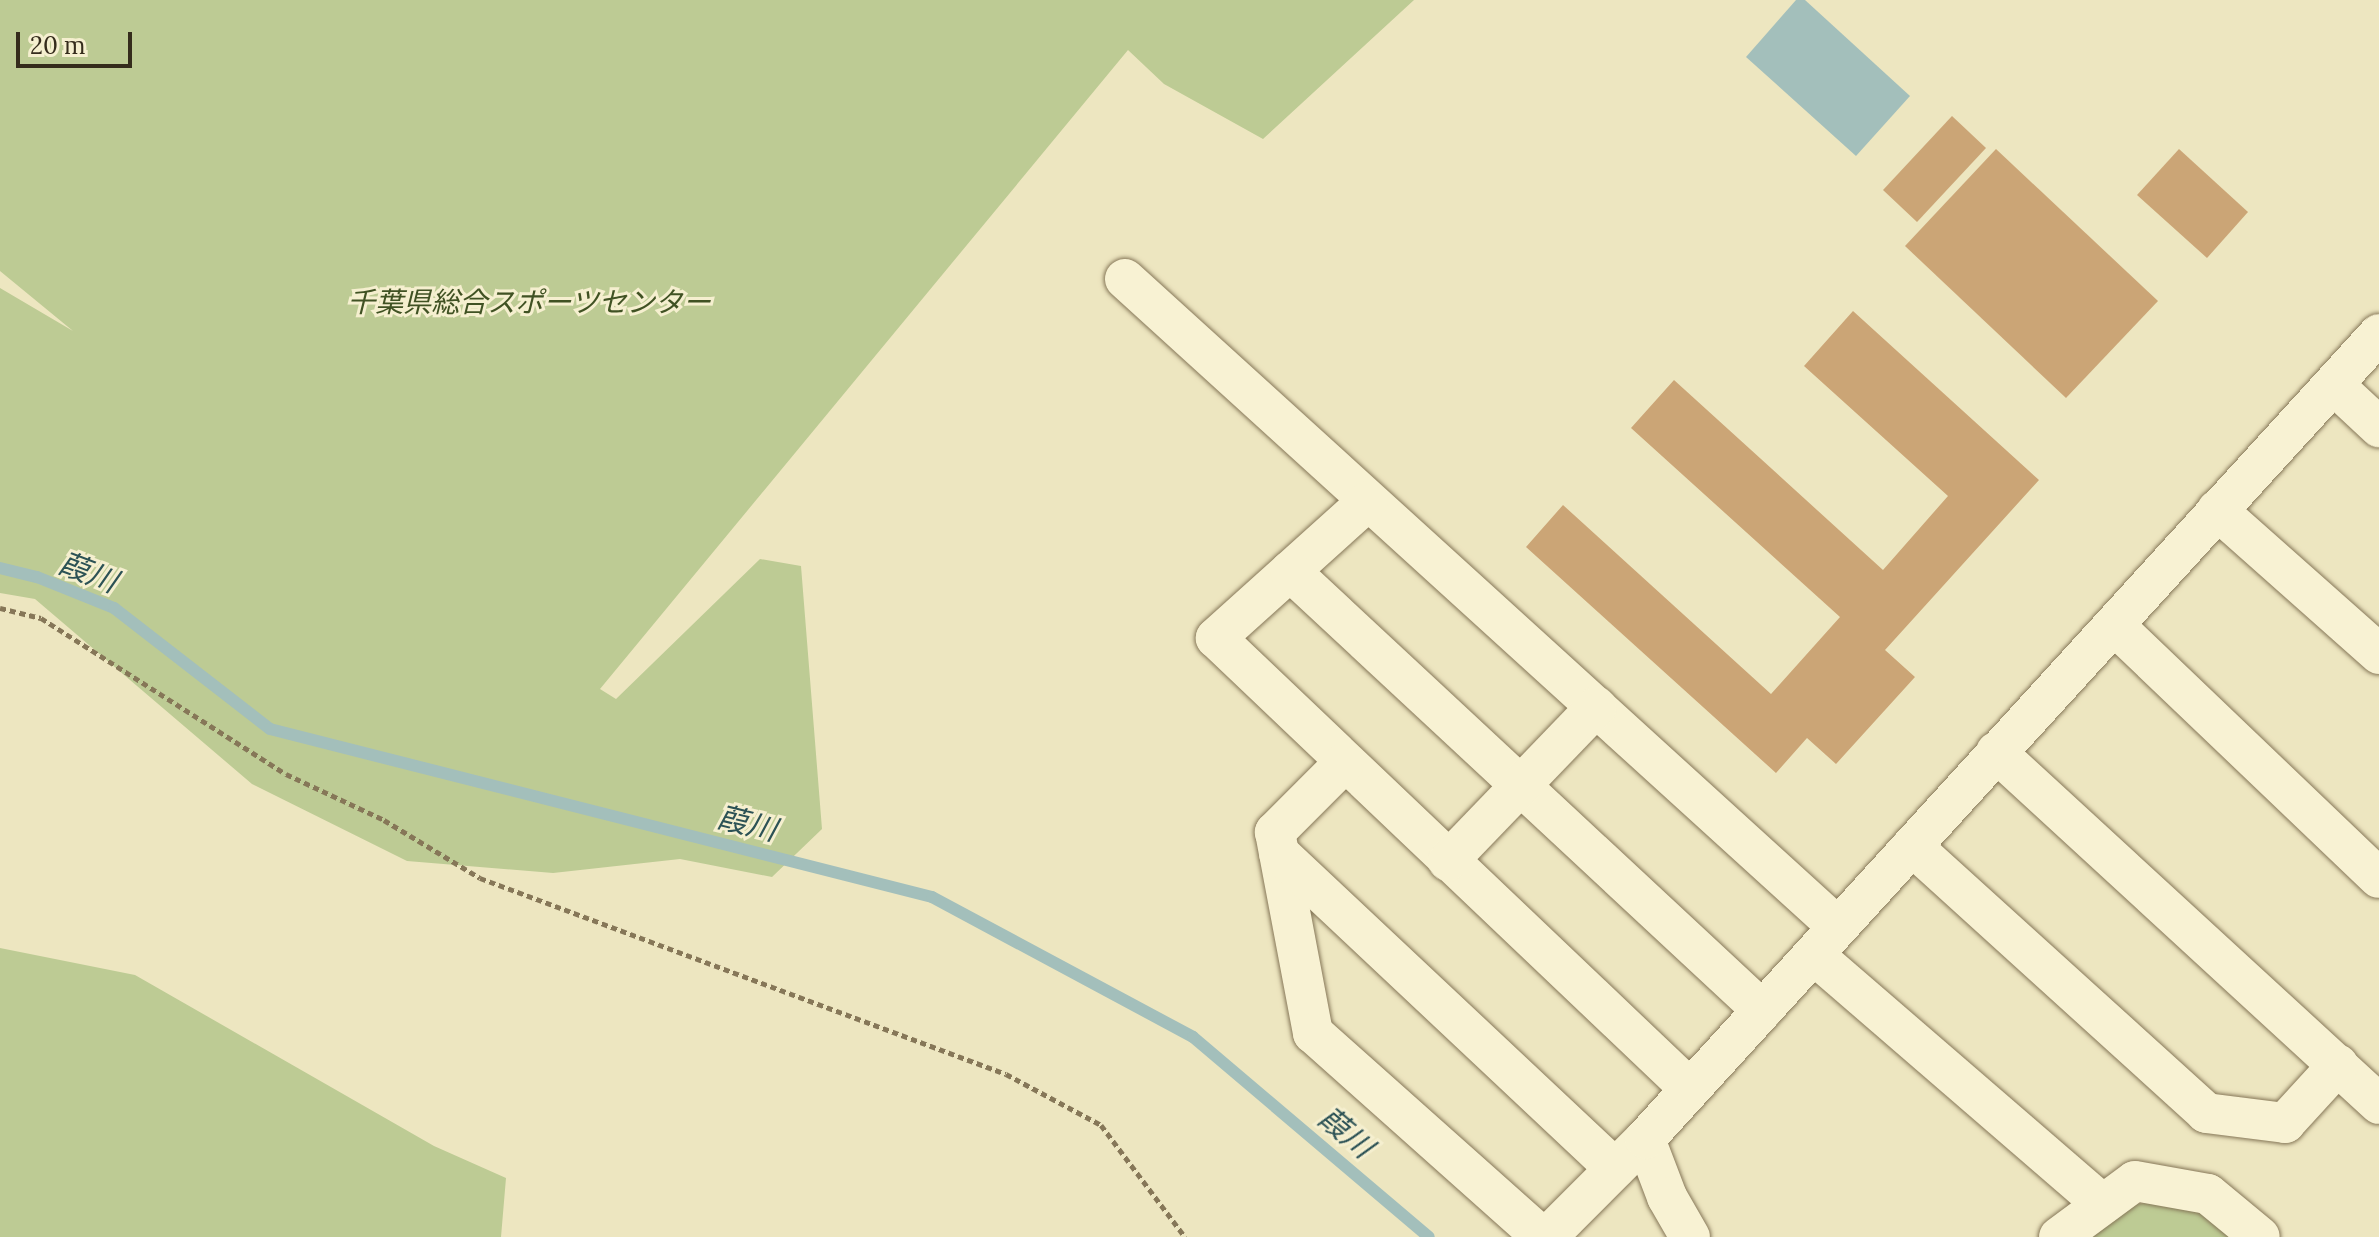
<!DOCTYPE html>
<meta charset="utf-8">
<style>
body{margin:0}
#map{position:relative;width:2379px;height:1237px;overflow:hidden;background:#ede6c0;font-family:Lora,"Noto Sans JP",serif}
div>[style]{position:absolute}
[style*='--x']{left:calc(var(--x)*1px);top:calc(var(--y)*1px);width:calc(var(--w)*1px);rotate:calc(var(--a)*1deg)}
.green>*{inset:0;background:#bdcb94}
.water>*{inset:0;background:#a3bfbb}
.stream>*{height:12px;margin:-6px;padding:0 6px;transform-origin:6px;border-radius:6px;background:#a3bfbb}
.building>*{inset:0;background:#cba576}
.path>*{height:5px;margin-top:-2.5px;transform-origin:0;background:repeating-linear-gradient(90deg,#867758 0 6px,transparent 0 10px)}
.roads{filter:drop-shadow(0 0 2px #867758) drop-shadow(0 0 2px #867758)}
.minor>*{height:40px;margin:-20px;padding:0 20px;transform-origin:20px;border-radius:20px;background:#f8f2d3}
span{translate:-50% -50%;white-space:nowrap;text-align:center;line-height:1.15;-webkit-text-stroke:6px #f5efcf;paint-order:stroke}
.park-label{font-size:28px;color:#405223;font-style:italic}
.water-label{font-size:30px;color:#2c5255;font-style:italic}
.scale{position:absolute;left:16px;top:32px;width:116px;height:36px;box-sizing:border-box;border:4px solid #352c1c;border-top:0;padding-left:10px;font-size:24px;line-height:28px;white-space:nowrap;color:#352c1c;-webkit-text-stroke:6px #f5efcf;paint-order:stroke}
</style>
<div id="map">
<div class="green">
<i style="clip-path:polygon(0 0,1414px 0,1263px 139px,1164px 84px,1128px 50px,600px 689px,616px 699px,760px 559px,801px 566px,822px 829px,772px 877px,680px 859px,553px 873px,407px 861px,252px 784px,35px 599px,0 593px,0 288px,73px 331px,0 271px)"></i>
<i style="clip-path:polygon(0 948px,135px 975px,434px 1146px,506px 1178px,501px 1237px,0 1237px)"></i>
<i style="clip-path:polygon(2150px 1202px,2204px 1209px,2237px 1237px,2077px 1237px,2118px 1208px)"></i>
</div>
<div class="water">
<i style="clip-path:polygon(1796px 0,1805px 0,1910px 96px,1856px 156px,1746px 57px)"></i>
</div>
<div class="stream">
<i style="--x:0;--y:568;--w:38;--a:14"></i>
<i style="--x:37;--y:577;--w:83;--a:21.9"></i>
<i style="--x:114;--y:608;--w:197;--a:37.8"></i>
<i style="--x:270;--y:729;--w:683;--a:14.24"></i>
<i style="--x:932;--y:897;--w:296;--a:28.2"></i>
<i style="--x:1193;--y:1037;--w:309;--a:40.3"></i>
</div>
<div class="building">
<i style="clip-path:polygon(1952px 116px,1986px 148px,1917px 222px,1883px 190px)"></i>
<i style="clip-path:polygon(1996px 149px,2158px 301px,2066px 398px,1905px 246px)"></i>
<i style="clip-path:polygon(2179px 149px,2248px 212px,2207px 258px,2137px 195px)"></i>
<i style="clip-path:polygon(1853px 311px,2039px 480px,1885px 650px,1915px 677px,1836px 764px,1807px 738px,1776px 773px,1526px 547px,1563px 505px,1771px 694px,1840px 617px,1631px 428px,1674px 380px,1883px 570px,1948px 496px,1804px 366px)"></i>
</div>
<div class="path">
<i style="--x:0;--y:608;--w:42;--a:13.7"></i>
<i style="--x:41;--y:618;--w:290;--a:32.5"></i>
<i style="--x:286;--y:774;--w:108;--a:25.1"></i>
<i style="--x:384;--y:820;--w:112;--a:31.1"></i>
<i style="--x:480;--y:878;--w:561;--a:20.44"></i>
<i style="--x:1006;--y:1074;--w:108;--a:28.2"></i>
<i style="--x:1101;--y:1125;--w:140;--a:53.1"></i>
</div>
<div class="roads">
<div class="minor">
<i style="--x:1125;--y:279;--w:963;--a:42.27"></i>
<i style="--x:2334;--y:385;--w:62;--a:43"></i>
<i style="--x:1368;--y:501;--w:205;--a:138"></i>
<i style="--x:1216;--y:638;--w:654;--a:43.58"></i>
<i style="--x:2217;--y:510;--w:217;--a:41.6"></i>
<i style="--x:1290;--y:571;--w:645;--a:42.93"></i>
<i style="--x:2114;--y:625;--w:366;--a:43.7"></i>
<i style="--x:1996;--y:752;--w:520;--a:42.58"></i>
<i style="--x:1344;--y:763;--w:98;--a:135"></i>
<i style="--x:1275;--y:832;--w:205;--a:79.3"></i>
<i style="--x:1313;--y:1033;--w:307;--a:41.7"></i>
<i style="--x:1912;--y:846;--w:397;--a:42.2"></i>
<i style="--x:2206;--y:1113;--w:80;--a:7.2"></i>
<i style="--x:2285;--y:1123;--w:79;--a:-47.6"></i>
<i style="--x:1279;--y:853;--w:461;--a:43.2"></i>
<i style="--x:1448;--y:861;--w:214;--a:-46.1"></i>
<i style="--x:1814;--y:955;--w:381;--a:40.8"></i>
<i style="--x:1645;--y:1139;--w:62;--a:69.2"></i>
<i style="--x:1667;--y:1197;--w:46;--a:60.1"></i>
<i style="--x:1547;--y:1237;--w:139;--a:-45"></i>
<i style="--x:1645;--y:1139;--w:1089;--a:-47.64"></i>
<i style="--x:2059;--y:1237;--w:94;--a:-36.4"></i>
<i style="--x:2135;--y:1181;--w:74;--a:10.1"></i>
<i style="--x:2208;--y:1194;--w:67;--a:39.6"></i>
</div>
</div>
<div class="park-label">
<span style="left:529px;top:302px">千葉県総合スポーツセンター</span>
</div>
<div class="water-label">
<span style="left:88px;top:572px;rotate:21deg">葭川</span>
<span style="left:747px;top:823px;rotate:14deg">葭川</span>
<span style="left:1346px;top:1132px;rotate:40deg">葭川</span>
</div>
<div class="scale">20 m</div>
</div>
